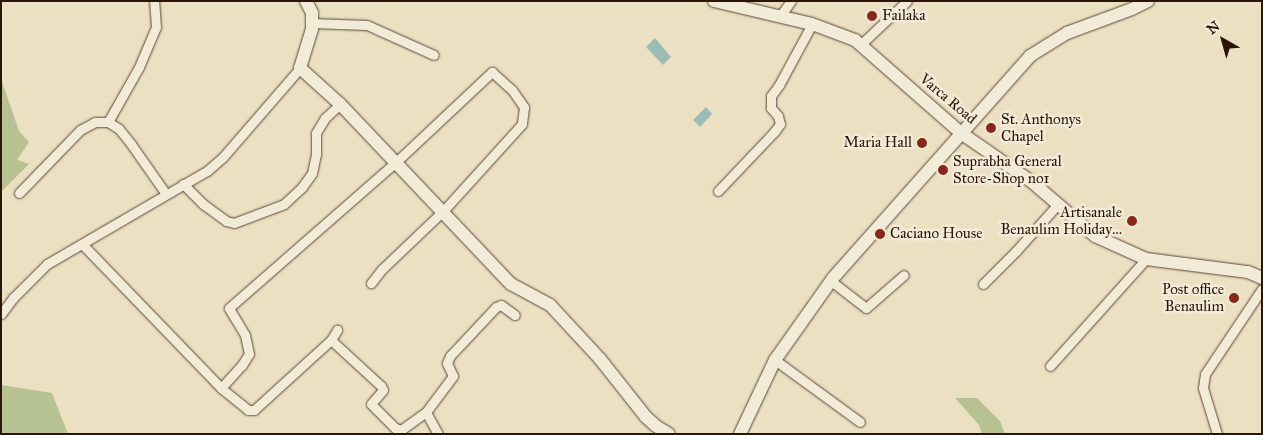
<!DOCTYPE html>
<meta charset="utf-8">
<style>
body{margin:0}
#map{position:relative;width:1263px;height:435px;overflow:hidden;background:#ebe0c2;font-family:"IM FELL Great Primer",serif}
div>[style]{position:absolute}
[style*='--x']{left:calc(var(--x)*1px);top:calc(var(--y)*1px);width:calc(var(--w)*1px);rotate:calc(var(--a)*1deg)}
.green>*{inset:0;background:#b7c293}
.water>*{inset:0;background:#98bdb7}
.roads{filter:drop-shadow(0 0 1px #5b4736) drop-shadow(0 0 1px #5b4736)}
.street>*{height:9px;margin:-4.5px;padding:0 4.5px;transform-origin:4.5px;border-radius:4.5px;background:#f2ebd7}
.secondary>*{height:12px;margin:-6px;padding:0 6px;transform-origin:6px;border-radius:6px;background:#f2ebd7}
.dots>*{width:14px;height:14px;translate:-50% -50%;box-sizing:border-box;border:2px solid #f2ebd7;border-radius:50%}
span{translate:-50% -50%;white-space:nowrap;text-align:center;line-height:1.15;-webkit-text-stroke:5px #f2ebd7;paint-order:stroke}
.poi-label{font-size:15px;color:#2b1408}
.left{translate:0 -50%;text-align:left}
.right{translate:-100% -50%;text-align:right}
.street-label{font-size:15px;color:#2b1408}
.frame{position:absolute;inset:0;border:2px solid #2b1408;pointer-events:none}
.north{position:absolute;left:1198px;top:15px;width:50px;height:50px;-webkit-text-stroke:4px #f2ebd7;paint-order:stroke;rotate:322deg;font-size:14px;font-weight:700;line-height:20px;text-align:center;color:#2b1408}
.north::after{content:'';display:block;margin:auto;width:18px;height:22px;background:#2b1408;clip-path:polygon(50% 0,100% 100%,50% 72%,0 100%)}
</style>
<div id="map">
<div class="green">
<i style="clip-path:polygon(1px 79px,19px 131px,29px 142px,17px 160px,29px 164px,1px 192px)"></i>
<i style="clip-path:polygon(1px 385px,52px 393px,68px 434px,1px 434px)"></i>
<i style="clip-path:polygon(955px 398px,977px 398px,1000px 421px,1005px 434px,982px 434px,979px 425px)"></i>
</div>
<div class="water">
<i style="clip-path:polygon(655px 38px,671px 57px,663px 65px,646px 47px)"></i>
<i style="clip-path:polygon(706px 107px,712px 114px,700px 127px,693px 120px)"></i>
</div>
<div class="roads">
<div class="street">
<i style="--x:780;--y:16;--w:19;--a:-54"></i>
<i style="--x:312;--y:23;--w:55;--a:2.1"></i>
<i style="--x:367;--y:25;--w:73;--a:24.1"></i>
<i style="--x:860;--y:45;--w:64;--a:-43.1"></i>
<i style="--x:108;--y:122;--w:63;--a:-60.6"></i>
<i style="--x:139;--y:67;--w:43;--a:-67"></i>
<i style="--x:156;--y:27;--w:26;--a:-94"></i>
<i style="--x:183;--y:184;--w:28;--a:45"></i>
<i style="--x:203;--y:204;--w:29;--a:36"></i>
<i style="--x:226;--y:221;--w:8;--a:14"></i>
<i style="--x:234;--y:223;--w:53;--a:-20.8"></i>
<i style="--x:284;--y:204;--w:25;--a:-43"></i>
<i style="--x:302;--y:187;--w:17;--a:-54"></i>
<i style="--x:312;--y:173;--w:19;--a:-78"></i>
<i style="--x:316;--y:154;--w:21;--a:-90"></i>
<i style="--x:316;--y:133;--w:17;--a:-59"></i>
<i style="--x:325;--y:118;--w:21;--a:-43"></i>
<i style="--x:718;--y:191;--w:81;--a:-46.5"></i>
<i style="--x:774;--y:132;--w:10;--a:-53"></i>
<i style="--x:780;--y:124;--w:8;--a:-104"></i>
<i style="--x:778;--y:116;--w:11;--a:-131"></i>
<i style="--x:771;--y:108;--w:12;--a:-90"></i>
<i style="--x:771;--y:96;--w:14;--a:-54"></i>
<i style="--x:779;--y:85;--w:69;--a:-61.6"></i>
<i style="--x:19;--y:193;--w:88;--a:-45.9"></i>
<i style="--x:80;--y:130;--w:17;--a:-28"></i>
<i style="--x:95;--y:122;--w:13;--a:0"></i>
<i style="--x:108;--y:122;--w:13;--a:32"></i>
<i style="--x:119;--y:129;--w:19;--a:51"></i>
<i style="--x:131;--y:144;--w:61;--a:55"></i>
<i style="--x:83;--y:245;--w:199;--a:46"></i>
<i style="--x:221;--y:388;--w:31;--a:-48"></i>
<i style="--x:242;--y:365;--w:13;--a:-58"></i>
<i style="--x:249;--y:354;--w:19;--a:-102"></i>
<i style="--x:245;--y:335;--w:31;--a:-121"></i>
<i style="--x:229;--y:308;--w:222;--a:-41.2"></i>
<i style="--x:396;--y:162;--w:132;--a:-43.2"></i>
<i style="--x:492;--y:72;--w:27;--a:42"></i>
<i style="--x:512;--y:90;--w:21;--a:55"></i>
<i style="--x:524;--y:107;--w:17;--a:97"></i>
<i style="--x:522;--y:124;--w:118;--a:132.2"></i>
<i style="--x:443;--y:211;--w:84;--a:136.4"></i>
<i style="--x:382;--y:269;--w:18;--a:128"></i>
<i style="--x:831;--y:281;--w:44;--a:37.6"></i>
<i style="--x:866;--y:308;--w:50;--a:-41"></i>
<i style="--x:983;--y:284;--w:47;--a:-45"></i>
<i style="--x:1016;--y:251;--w:63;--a:-48.2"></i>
<i style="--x:1;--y:314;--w:20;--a:-53"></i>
<i style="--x:13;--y:298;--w:48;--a:-45"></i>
<i style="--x:47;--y:264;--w:185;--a:-30.2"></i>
<i style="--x:207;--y:171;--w:21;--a:-41"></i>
<i style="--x:223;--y:157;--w:118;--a:-49.1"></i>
<i style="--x:331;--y:340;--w:68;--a:42.6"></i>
<i style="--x:381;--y:386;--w:4;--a:63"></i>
<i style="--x:383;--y:390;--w:18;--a:131"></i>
<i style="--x:371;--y:404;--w:34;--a:45"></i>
<i style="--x:395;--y:428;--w:6;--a:18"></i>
<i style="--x:401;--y:430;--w:31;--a:-36"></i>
<i style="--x:775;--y:360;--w:105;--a:36.1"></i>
<i style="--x:1050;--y:366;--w:144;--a:-48.1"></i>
<i style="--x:221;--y:388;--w:35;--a:39"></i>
<i style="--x:248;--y:410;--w:6;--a:0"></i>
<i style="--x:254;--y:410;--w:104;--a:-42.3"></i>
<i style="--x:331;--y:340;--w:12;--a:-59"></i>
<i style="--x:438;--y:434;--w:25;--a:-119"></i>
<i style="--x:426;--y:412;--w:45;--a:-53.1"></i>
<i style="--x:453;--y:376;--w:14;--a:-115"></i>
<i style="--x:447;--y:363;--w:8;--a:-67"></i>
<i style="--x:450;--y:356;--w:67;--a:-46.8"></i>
<i style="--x:496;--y:307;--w:5;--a:-22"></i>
<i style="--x:501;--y:305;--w:17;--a:36"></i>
<i style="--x:1217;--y:434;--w:48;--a:-106.9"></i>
<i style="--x:1203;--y:388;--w:14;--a:-82"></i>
<i style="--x:1205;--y:374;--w:102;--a:-56.2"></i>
</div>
<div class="secondary">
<i style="--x:306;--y:1;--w:13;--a:63"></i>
<i style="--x:312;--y:13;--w:16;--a:90"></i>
<i style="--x:312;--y:29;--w:41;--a:107.1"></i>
<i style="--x:300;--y:68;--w:54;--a:42"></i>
<i style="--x:340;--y:104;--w:248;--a:46.5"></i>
<i style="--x:511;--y:284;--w:44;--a:28.3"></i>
<i style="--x:550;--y:305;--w:74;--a:47.2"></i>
<i style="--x:600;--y:359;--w:74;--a:51.6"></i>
<i style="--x:646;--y:417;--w:13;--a:42"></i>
<i style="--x:656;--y:426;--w:15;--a:32"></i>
<i style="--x:714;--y:1;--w:101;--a:13.2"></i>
<i style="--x:812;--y:24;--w:46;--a:20.4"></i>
<i style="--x:855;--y:40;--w:141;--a:41.3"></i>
<i style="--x:961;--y:133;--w:86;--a:34.6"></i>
<i style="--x:1032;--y:182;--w:83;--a:40.6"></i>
<i style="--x:1095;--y:236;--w:56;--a:24.3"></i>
<i style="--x:1146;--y:259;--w:103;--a:7.3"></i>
<i style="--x:1248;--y:272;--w:15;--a:23"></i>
<i style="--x:740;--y:434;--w:82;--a:-64.7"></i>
<i style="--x:775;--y:360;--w:100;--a:-54.7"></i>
<i style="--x:833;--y:278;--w:297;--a:-48.4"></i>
<i style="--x:1030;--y:56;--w:44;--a:-31.9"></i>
<i style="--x:1067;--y:33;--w:69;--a:-20.3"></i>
<i style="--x:1132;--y:9;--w:18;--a:-27"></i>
</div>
</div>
<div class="dots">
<i style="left:872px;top:16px;background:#8f2418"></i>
<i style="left:991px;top:128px;background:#8f2418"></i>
<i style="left:922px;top:143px;background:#8f2418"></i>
<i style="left:943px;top:170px;background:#8f2418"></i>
<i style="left:1132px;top:221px;background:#8f2418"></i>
<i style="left:880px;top:234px;background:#8f2418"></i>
<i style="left:1234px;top:298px;background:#8f2418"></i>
</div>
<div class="poi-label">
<span class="left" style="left:882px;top:16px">Failaka</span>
<span class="left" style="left:1001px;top:128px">St. Anthonys<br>Chapel</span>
<span class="right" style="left:912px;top:143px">Maria Hall</span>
<span class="left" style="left:953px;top:170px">Suprabha General<br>Store-Shop no1</span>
<span class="right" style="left:1122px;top:221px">Artisanale<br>Benaulim Holiday…</span>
<span class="left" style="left:890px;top:234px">Caciano House</span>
<span class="right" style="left:1224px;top:298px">Post office<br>Benaulim</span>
</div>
<div class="street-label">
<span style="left:948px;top:99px;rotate:40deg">Varca Road</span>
</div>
<div class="frame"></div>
<div class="north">N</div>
</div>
